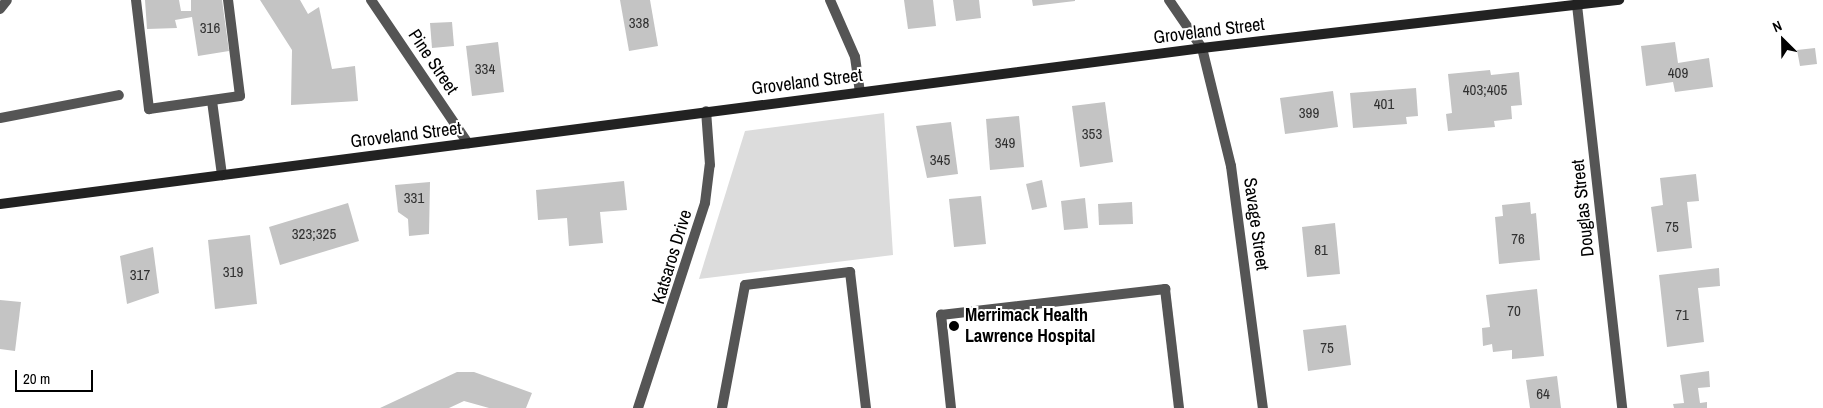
<!DOCTYPE html>
<style>
body{margin:0}
#map{position:relative;width:1823px;height:408px;overflow:hidden;background:#fff;font-family:"Archivo Narrow",sans-serif}
div>[style]{position:absolute}
[style*='--x']{left:calc(var(--x)*1px);top:calc(var(--y)*1px);width:calc(var(--w)*1px);rotate:calc(var(--a)*1deg)}
.green>*{inset:0;background:#dcdcdc}
.building>*{inset:0;background:#c4c4c4}
.service>*{height:10px;margin:-5px;padding:0 5px;transform-origin:5px;border-radius:5px;background:#555}
.minor>*{height:10px;margin:-5px;padding:0 5px;transform-origin:5px;border-radius:5px;background:#555}
.secondary>*{height:10px;margin:-5px;padding:0 5px;transform-origin:5px;border-radius:5px;background:#222}
.dots>*{width:14px;height:14px;translate:-50% -50%;box-sizing:border-box;border:2px solid #fff;border-radius:50%}
span{translate:-50% -50%;white-space:nowrap;text-align:center;line-height:1.15;-webkit-text-stroke:4px #fff;paint-order:stroke}
.number-label{font-size:15px;color:#313131}
.number-label span{-webkit-text-stroke-width:0}
.street-label{font-size:18px;color:#000}
.poi-label{font-size:18px;color:#000;font-weight:700}
.left{translate:0 -50%;text-align:left}
.north{position:absolute;left:1758px;top:15px;width:50px;height:50px;-webkit-text-stroke:4px #fff;paint-order:stroke;rotate:337deg;font-size:14px;font-weight:700;line-height:20px;text-align:center;color:#000}
.north::after{content:'';display:block;margin:auto;width:18px;height:22px;background:#000;clip-path:polygon(50% 0,100% 100%,50% 72%,0 100%)}
.scale{position:absolute;left:15px;top:370px;width:78px;height:22px;box-sizing:border-box;border:2px solid #000;border-top:0;padding-left:6px;font-size:15px;line-height:18px;white-space:nowrap;color:#000;-webkit-text-stroke:4px #fff;paint-order:stroke}
</style>
<div id="map">
<div class="green">
<i style="clip-path:polygon(884px 113px,893px 255px,699px 279px,745px 131px)"></i>
</div>
<div class="building">
<i style="clip-path:polygon(145px 0,179px 0,181px 11px,191px 11px,191px 0,222px 0,229px 51px,198px 56px,192px 17px,175px 20px,177px 28px,147px 29px)"></i>
<i style="clip-path:polygon(260px 0,300px 0,308px 14px,319px 7px,332px 69px,355px 66px,358px 101px,291px 105px,292px 50px)"></i>
<i style="clip-path:polygon(620px 0,650px 0,658px 46px,629px 51px)"></i>
<i style="clip-path:polygon(904px 0,933px 0,936px 26px,908px 29px)"></i>
<i style="clip-path:polygon(953px 0,979px 0,981px 18px,956px 21px)"></i>
<i style="clip-path:polygon(1032px 0,1075px 0,1075px 1px,1033px 6px)"></i>
<i style="clip-path:polygon(452px 22px,454px 46px,432px 48px,430px 23px)"></i>
<i style="clip-path:polygon(498px 42px,504px 92px,472px 96px,466px 46px)"></i>
<i style="clip-path:polygon(1675px 42px,1678px 63px,1709px 58px,1713px 87px,1675px 92px,1673px 82px,1646px 86px,1641px 46px)"></i>
<i style="clip-path:polygon(1815px 48px,1817px 64px,1800px 66px,1797px 50px)"></i>
<i style="clip-path:polygon(1490px 70px,1491px 75px,1519px 72px,1522px 105px,1511px 106px,1512px 119px,1494px 121px,1495px 127px,1448px 131px,1446px 114px,1452px 113px,1448px 74px)"></i>
<i style="clip-path:polygon(1416px 88px,1418px 116px,1406px 117px,1407px 124px,1353px 128px,1350px 93px)"></i>
<i style="clip-path:polygon(1333px 91px,1338px 127px,1285px 134px,1280px 98px)"></i>
<i style="clip-path:polygon(1105px 102px,1113px 162px,1080px 167px,1072px 106px)"></i>
<i style="clip-path:polygon(1019px 116px,1024px 167px,990px 170px,986px 119px)"></i>
<i style="clip-path:polygon(951px 122px,958px 174px,927px 178px,916px 126px)"></i>
<i style="clip-path:polygon(1696px 174px,1699px 201px,1687px 202px,1692px 248px,1657px 252px,1651px 207px,1663px 205px,1660px 178px)"></i>
<i style="clip-path:polygon(1042px 180px,1047px 207px,1032px 210px,1026px 184px)"></i>
<i style="clip-path:polygon(624px 181px,627px 210px,600px 212px,603px 243px,569px 246px,567px 218px,538px 220px,536px 190px)"></i>
<i style="clip-path:polygon(430px 182px,429px 234px,409px 236px,408px 219px,398px 212px,395px 185px)"></i>
<i style="clip-path:polygon(981px 196px,986px 244px,954px 247px,949px 199px)"></i>
<i style="clip-path:polygon(1085px 198px,1088px 228px,1064px 230px,1061px 201px)"></i>
<i style="clip-path:polygon(1132px 202px,1133px 224px,1099px 225px,1098px 204px)"></i>
<i style="clip-path:polygon(1530px 202px,1531px 214px,1536px 213px,1540px 260px,1499px 264px,1495px 217px,1503px 216px,1502px 205px)"></i>
<i style="clip-path:polygon(348px 203px,359px 241px,280px 265px,269px 227px)"></i>
<i style="clip-path:polygon(1335px 223px,1340px 274px,1307px 277px,1302px 227px)"></i>
<i style="clip-path:polygon(250px 235px,257px 304px,215px 309px,208px 240px)"></i>
<i style="clip-path:polygon(153px 247px,159px 293px,127px 304px,120px 256px)"></i>
<i style="clip-path:polygon(1719px 268px,1720px 286px,1698px 288px,1704px 342px,1667px 347px,1659px 275px)"></i>
<i style="clip-path:polygon(1537px 289px,1544px 356px,1512px 359px,1512px 350px,1493px 352px,1492px 344px,1483px 346px,1482px 328px,1490px 327px,1486px 295px)"></i>
<i style="clip-path:polygon(0 300px,21px 302px,15px 351px,0 349px)"></i>
<i style="clip-path:polygon(1346px 325px,1351px 365px,1308px 371px,1303px 330px)"></i>
<i style="clip-path:polygon(1709px 371px,1710px 387px,1698px 388px,1700px 403px,1707px 402px,1707px 408px,1674px 408px,1673px 404px,1684px 403px,1680px 375px)"></i>
<i style="clip-path:polygon(457px 372px,474px 372px,532px 393px,526px 408px,489px 408px,464px 401px,449px 408px,380px 408px)"></i>
<i style="clip-path:polygon(1557px 376px,1561px 408px,1530px 408px,1526px 380px)"></i>
</div>
<div class="service">
<i style="--x:136;--y:0;--w:110;--a:83.2"></i>
<i style="--x:149;--y:109;--w:92;--a:-8.1"></i>
<i style="--x:240;--y:96;--w:97;--a:-97.1"></i>
<i style="--x:0;--y:9;--w:11;--a:-52"></i>
<i style="--x:212;--y:101;--w:75;--a:82.3"></i>
<i style="--x:0;--y:118;--w:121;--a:-10.9"></i>
<i style="--x:722;--y:408;--w:125;--a:-79.4"></i>
<i style="--x:745;--y:285;--w:106;--a:-7.1"></i>
<i style="--x:850;--y:272;--w:137;--a:83.3"></i>
<i style="--x:951;--y:408;--w:94;--a:-96.1"></i>
<i style="--x:941;--y:315;--w:226;--a:-6.6"></i>
<i style="--x:1165;--y:289;--w:120;--a:83.3"></i>
</div>
<div class="minor">
<i style="--x:371;--y:0;--w:173;--a:55.9"></i>
<i style="--x:830;--y:0;--w:62;--a:66.3"></i>
<i style="--x:855;--y:57;--w:35;--a:82"></i>
<i style="--x:1169;--y:0;--w:58;--a:55.5"></i>
<i style="--x:1202;--y:48;--w:122;--a:76.2"></i>
<i style="--x:1231;--y:166;--w:244;--a:82.5"></i>
<i style="--x:1577;--y:5;--w:406;--a:83.6"></i>
<i style="--x:638;--y:408;--w:216;--a:-71.9"></i>
<i style="--x:705;--y:203;--w:38;--a:-83"></i>
<i style="--x:710;--y:165;--w:54;--a:-94.2"></i>
</div>
<div class="secondary">
<i style="--x:0;--y:204;--w:1212;--a:-7.39"></i>
<i style="--x:1202;--y:48;--w:420;--a:-6.6"></i>
</div>
<div class="dots">
<i style="left:954px;top:326px;background:#000"></i>
</div>
<div class="number-label">
<span style="left:639px;top:23px">338</span>
<span style="left:210px;top:28px">316</span>
<span style="left:485px;top:69px">334</span>
<span style="left:1678px;top:73px">409</span>
<span style="left:1485px;top:90px">403;405</span>
<span style="left:1384px;top:104px">401</span>
<span style="left:1309px;top:113px">399</span>
<span style="left:1092px;top:134px">353</span>
<span style="left:1005px;top:143px">349</span>
<span style="left:940px;top:160px">345</span>
<span style="left:414px;top:198px">331</span>
<span style="left:1672px;top:227px">75</span>
<span style="left:314px;top:234px">323;325</span>
<span style="left:1518px;top:239px">76</span>
<span style="left:1321px;top:250px">81</span>
<span style="left:233px;top:272px">319</span>
<span style="left:140px;top:275px">317</span>
<span style="left:1514px;top:311px">70</span>
<span style="left:1682px;top:315px">71</span>
<span style="left:1327px;top:348px">75</span>
<span style="left:1543px;top:394px">64</span>
</div>
<div class="street-label">
<span style="left:1209px;top:31px;rotate:-7deg">Groveland Street</span>
<span style="left:433px;top:62px;rotate:56deg">Pine Street</span>
<span style="left:807px;top:82px;rotate:-7deg">Groveland Street</span>
<span style="left:406px;top:135px;rotate:-7deg">Groveland Street</span>
<span style="left:1583px;top:208px;rotate:-96deg">Douglas Street</span>
<span style="left:1256px;top:224px;rotate:82deg">Savage Street</span>
<span style="left:672px;top:257px;rotate:-73deg">Katsaros Drive</span>
</div>
<div class="poi-label">
<span class="left" style="left:965px;top:326px">Merrimack Health<br>Lawrence Hospital</span>
</div>
<div class="north">N</div>
<div class="scale">20 m</div>
</div>
